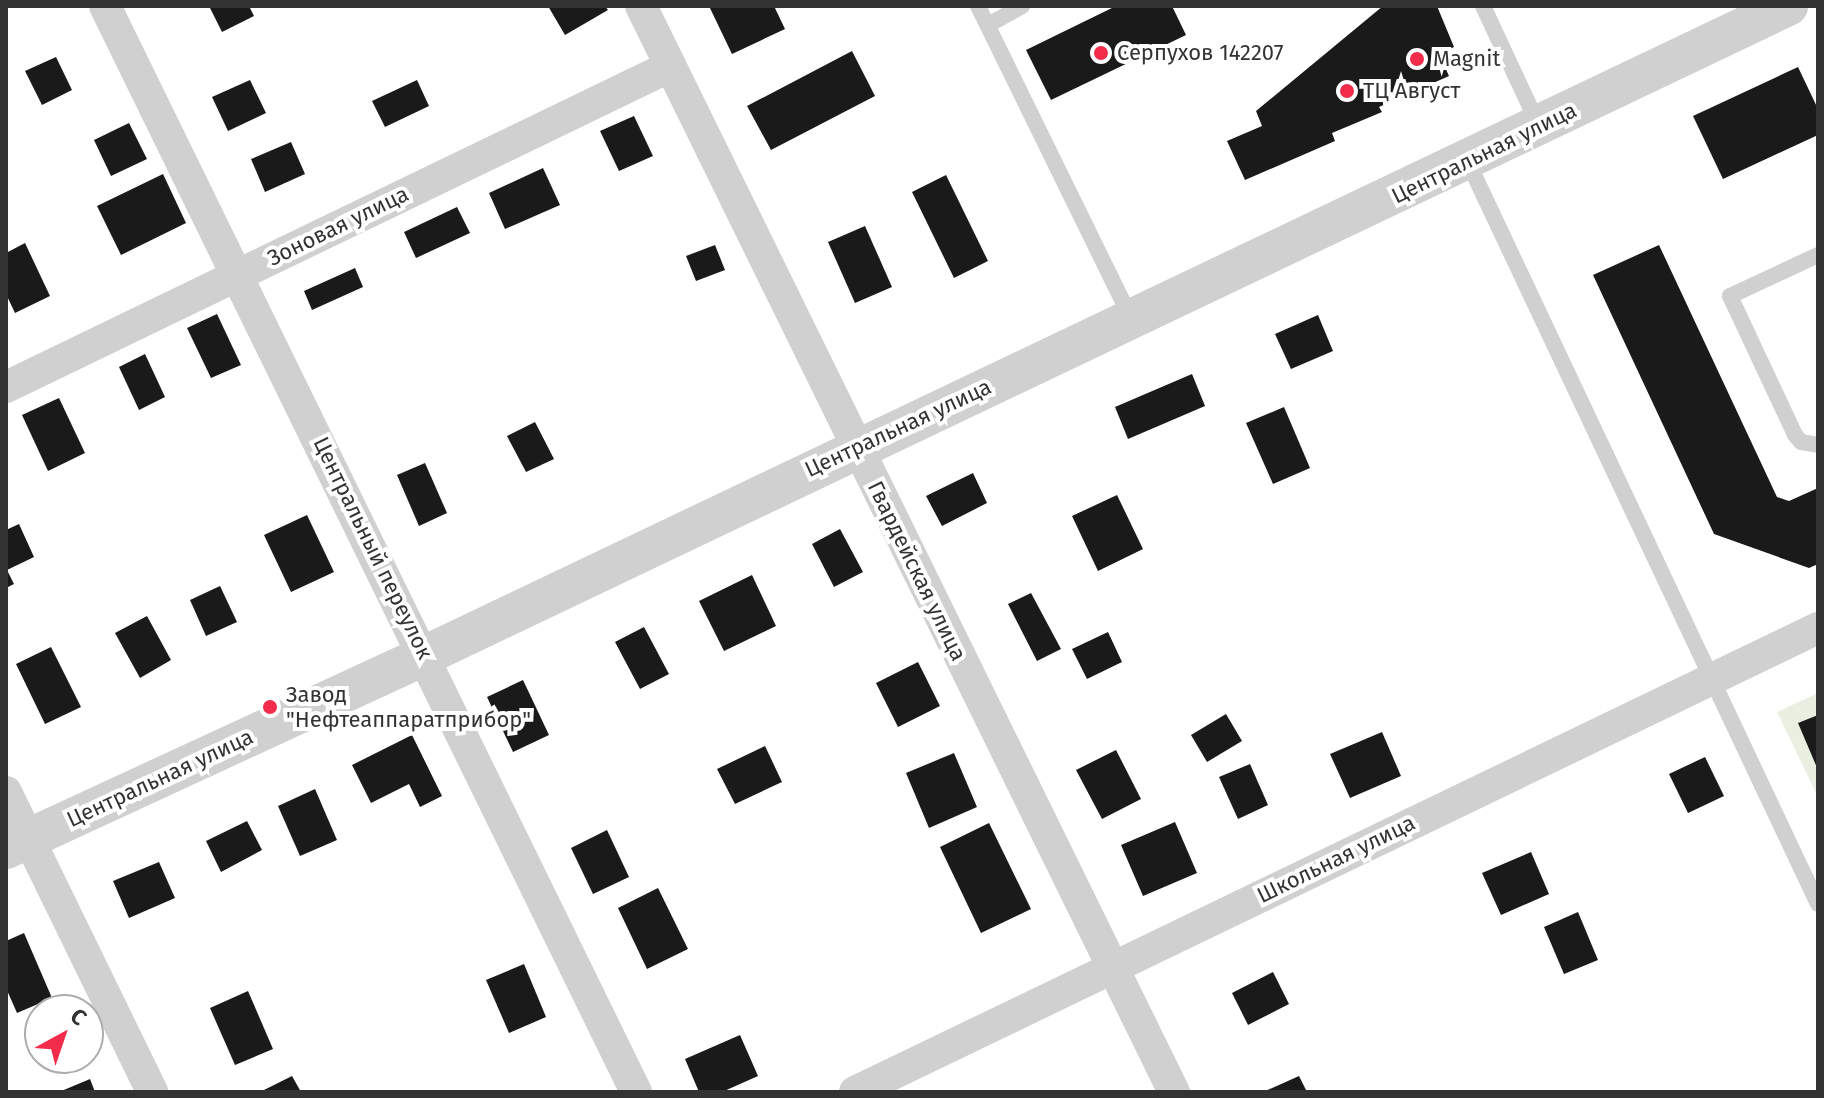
<!DOCTYPE html>
<meta charset="utf-8">
<style>
body{margin:0}
#map{position:relative;width:1824px;height:1098px;overflow:hidden;background:#fff;font-family:"Fira Sans",sans-serif}
div>[style]{position:absolute}
[style*='--x']{left:calc(var(--x)*1px);top:calc(var(--y)*1px);width:calc(var(--w)*1px);rotate:calc(var(--a)*1deg)}
.green>*{inset:0;background:#eaf0e1}
.building>*{inset:0;background:#1a1a1a}
.service>*{height:16px;margin:-8px;padding:0 8px;transform-origin:8px;border-radius:8px;background:#d0d0d0}
.minor>*{height:32px;margin:-16px;padding:0 16px;transform-origin:16px;border-radius:16px;background:#d0d0d0}
.tertiary>*{height:40px;margin:-20px;padding:0 20px;transform-origin:20px;border-radius:20px;background:#d0d0d0}
.dots>*{width:22px;height:22px;translate:-50% -50%;box-sizing:border-box;border:4px solid #fff;border-radius:50%}
span{translate:-50% -50%;white-space:nowrap;text-align:center;line-height:1.15;-webkit-text-stroke:8px #fff;paint-order:stroke}
.poi-label{font-size:22px;color:#333}
.left{translate:0 -50%;text-align:left}
.street-label{font-size:22px;color:#333}
.frame{position:absolute;inset:0;border:8px solid #333;pointer-events:none}
.north{position:absolute;left:24px;top:994px;width:80px;height:80px;box-sizing:border-box;background:#fff;border:2px solid #adadad;border-radius:50%;rotate:40deg;font-size:22px;font-weight:700;line-height:32px;text-align:center;color:#333}
.north::after{content:'';display:block;margin:auto;width:28px;height:36px;background:#f22c4a;clip-path:polygon(50% 0,100% 100%,50% 72%,0 100%)}
</style>
<div id="map">
<div class="green">
<i style="clip-path:polygon(1818px 693px,1818px 797px,1777px 712px)"></i>
</div>
<div class="building">
<i style="clip-path:polygon(209px 6px,249px 6px,254px 16px,222px 32px)"></i>
<i style="clip-path:polygon(548px 6px,605px 6px,608px 10px,565px 35px)"></i>
<i style="clip-path:polygon(709px 6px,774px 6px,785px 29px,732px 54px)"></i>
<i style="clip-path:polygon(1116px 6px,1172px 6px,1186px 35px,1051px 100px,1026px 50px)"></i>
<i style="clip-path:polygon(1383px 6px,1437px 6px,1454px 47px,1439px 54px,1449px 76px,1379px 107px,1382px 112px,1332px 133px,1335px 141px,1245px 180px,1227px 141px,1262px 126px,1256px 111px)"></i>
<i style="clip-path:polygon(852px 51px,875px 96px,771px 150px,747px 106px)"></i>
<i style="clip-path:polygon(56px 57px,72px 90px,42px 105px,25px 71px)"></i>
<i style="clip-path:polygon(1798px 67px,1818px 109px,1818px 135px,1723px 179px,1693px 116px)"></i>
<i style="clip-path:polygon(250px 80px,266px 113px,228px 131px,212px 97px)"></i>
<i style="clip-path:polygon(417px 80px,429px 106px,385px 127px,372px 101px)"></i>
<i style="clip-path:polygon(634px 116px,653px 156px,619px 171px,600px 131px)"></i>
<i style="clip-path:polygon(129px 123px,147px 159px,111px 176px,94px 140px)"></i>
<i style="clip-path:polygon(291px 142px,305px 174px,265px 192px,251px 159px)"></i>
<i style="clip-path:polygon(543px 168px,560px 205px,505px 229px,489px 193px)"></i>
<i style="clip-path:polygon(163px 174px,186px 223px,121px 255px,97px 206px)"></i>
<i style="clip-path:polygon(946px 175px,988px 261px,954px 278px,912px 192px)"></i>
<i style="clip-path:polygon(457px 207px,470px 233px,416px 258px,404px 232px)"></i>
<i style="clip-path:polygon(865px 226px,892px 287px,855px 303px,828px 242px)"></i>
<i style="clip-path:polygon(25px 243px,50px 296px,15px 313px,6px 294px,6px 253px)"></i>
<i style="clip-path:polygon(715px 245px,725px 270px,696px 281px,686px 256px)"></i>
<i style="clip-path:polygon(1659px 245px,1777px 497px,1789px 501px,1818px 488px,1818px 564px,1809px 568px,1714px 534px,1593px 275px)"></i>
<i style="clip-path:polygon(355px 268px,363px 287px,312px 310px,304px 291px)"></i>
<i style="clip-path:polygon(217px 314px,241px 365px,211px 378px,187px 328px)"></i>
<i style="clip-path:polygon(1318px 315px,1333px 351px,1291px 369px,1275px 334px)"></i>
<i style="clip-path:polygon(145px 354px,165px 397px,139px 410px,119px 367px)"></i>
<i style="clip-path:polygon(1192px 374px,1205px 406px,1128px 439px,1115px 407px)"></i>
<i style="clip-path:polygon(59px 398px,85px 453px,48px 471px,22px 415px)"></i>
<i style="clip-path:polygon(1284px 407px,1310px 468px,1273px 484px,1246px 423px)"></i>
<i style="clip-path:polygon(535px 422px,554px 459px,526px 472px,507px 436px)"></i>
<i style="clip-path:polygon(425px 463px,447px 513px,419px 526px,397px 475px)"></i>
<i style="clip-path:polygon(973px 473px,987px 503px,942px 526px,926px 496px)"></i>
<i style="clip-path:polygon(1117px 495px,1143px 549px,1098px 571px,1072px 516px)"></i>
<i style="clip-path:polygon(307px 515px,334px 572px,291px 592px,264px 535px)"></i>
<i style="clip-path:polygon(19px 524px,34px 557px,7px 570px,14px 584px,6px 588px,6px 530px)"></i>
<i style="clip-path:polygon(840px 529px,863px 572px,834px 587px,812px 544px)"></i>
<i style="clip-path:polygon(752px 575px,776px 626px,724px 651px,699px 601px)"></i>
<i style="clip-path:polygon(220px 586px,237px 622px,206px 636px,190px 600px)"></i>
<i style="clip-path:polygon(1031px 593px,1061px 649px,1037px 661px,1008px 604px)"></i>
<i style="clip-path:polygon(147px 616px,171px 660px,140px 678px,115px 633px)"></i>
<i style="clip-path:polygon(644px 627px,669px 674px,640px 689px,615px 642px)"></i>
<i style="clip-path:polygon(1108px 632px,1122px 662px,1087px 679px,1072px 649px)"></i>
<i style="clip-path:polygon(51px 647px,81px 707px,45px 724px,16px 664px)"></i>
<i style="clip-path:polygon(918px 662px,940px 706px,898px 727px,876px 683px)"></i>
<i style="clip-path:polygon(523px 680px,549px 735px,513px 752px,487px 697px)"></i>
<i style="clip-path:polygon(1226px 714px,1242px 741px,1207px 762px,1191px 735px)"></i>
<i style="clip-path:polygon(1818px 715px,1818px 770px,1798px 723px)"></i>
<i style="clip-path:polygon(1382px 732px,1401px 776px,1350px 798px,1330px 754px)"></i>
<i style="clip-path:polygon(412px 735px,442px 796px,420px 807px,409px 784px,371px 803px,352px 765px)"></i>
<i style="clip-path:polygon(765px 746px,782px 782px,735px 804px,717px 769px)"></i>
<i style="clip-path:polygon(1116px 750px,1141px 799px,1102px 819px,1076px 770px)"></i>
<i style="clip-path:polygon(954px 753px,977px 807px,929px 828px,906px 773px)"></i>
<i style="clip-path:polygon(1705px 757px,1724px 796px,1688px 813px,1669px 774px)"></i>
<i style="clip-path:polygon(1250px 764px,1268px 805px,1238px 819px,1219px 777px)"></i>
<i style="clip-path:polygon(315px 789px,337px 840px,300px 856px,278px 806px)"></i>
<i style="clip-path:polygon(247px 821px,262px 850px,221px 872px,206px 841px)"></i>
<i style="clip-path:polygon(1175px 822px,1197px 873px,1143px 896px,1121px 845px)"></i>
<i style="clip-path:polygon(989px 823px,1031px 909px,981px 933px,940px 847px)"></i>
<i style="clip-path:polygon(607px 830px,629px 877px,593px 894px,571px 848px)"></i>
<i style="clip-path:polygon(1531px 852px,1549px 894px,1501px 915px,1482px 873px)"></i>
<i style="clip-path:polygon(159px 862px,175px 898px,129px 918px,113px 881px)"></i>
<i style="clip-path:polygon(658px 888px,688px 949px,647px 969px,618px 908px)"></i>
<i style="clip-path:polygon(1578px 912px,1598px 960px,1564px 974px,1544px 927px)"></i>
<i style="clip-path:polygon(24px 933px,52px 998px,17px 1013px,6px 988px,6px 941px)"></i>
<i style="clip-path:polygon(524px 964px,546px 1017px,509px 1033px,486px 980px)"></i>
<i style="clip-path:polygon(1273px 972px,1289px 1004px,1248px 1025px,1232px 993px)"></i>
<i style="clip-path:polygon(248px 991px,273px 1049px,235px 1065px,210px 1008px)"></i>
<i style="clip-path:polygon(740px 1035px,758px 1076px,722px 1092px,699px 1092px,685px 1059px)"></i>
<i style="clip-path:polygon(292px 1076px,301px 1092px,260px 1092px)"></i>
<i style="clip-path:polygon(1299px 1076px,1307px 1092px,1263px 1092px)"></i>
<i style="clip-path:polygon(90px 1079px,95px 1092px,59px 1092px)"></i>
</div>
<div class="service">
<i style="--x:978;--y:6;--w:347;--a:63.9"></i>
<i style="--x:1483;--y:6;--w:130;--a:65"></i>
<i style="--x:988;--y:25;--w:39;--a:-29"></i>
<i style="--x:1468;--y:162;--w:820;--a:64.75"></i>
<i style="--x:1818;--y:255;--w:97;--a:155"></i>
<i style="--x:1730;--y:296;--w:153;--a:64.9"></i>
<i style="--x:1795;--y:435;--w:9;--a:49"></i>
<i style="--x:1801;--y:442;--w:17;--a:10"></i>
</div>
<div class="minor">
<i style="--x:105;--y:6;--w:1209;--a:63.94"></i>
<i style="--x:641;--y:6;--w:1210;--a:63.86"></i>
<i style="--x:6;--y:387;--w:738;--a:-25.77"></i>
<i style="--x:6;--y:792;--w:334;--a:64"></i>
<i style="--x:855;--y:1092;--w:1069;--a:-25.73"></i>
</div>
<div class="tertiary">
<i style="--x:6;--y:849;--w:463;--a:-24.8"></i>
<i style="--x:426;--y:655;--w:1509;--a:-25.48"></i>
</div>
<div class="dots">
<i style="left:1101px;top:53px;background:#f22c4a"></i>
<i style="left:1417px;top:59px;background:#f22c4a"></i>
<i style="left:1347px;top:91px;background:#f22c4a"></i>
<i style="left:270px;top:707px;background:#f22c4a"></i>
</div>
<div class="poi-label">
<span class="left" style="left:1117px;top:53px">Серпухов 142207</span>
<span class="left" style="left:1433px;top:59px">Magnit</span>
<span class="left" style="left:1363px;top:91px">ТЦ Август</span>
<span class="left" style="left:286px;top:707px">Завод<br>"Нефтеаппаратприбор"</span>
</div>
<div class="street-label">
<span style="left:1484px;top:153px;rotate:-26deg">Центральная улица</span>
<span style="left:338px;top:226px;rotate:-26deg">Зоновая улица</span>
<span style="left:898px;top:428px;rotate:-25deg">Центральная улица</span>
<span style="left:373px;top:548px;rotate:64deg">Центральный переулок</span>
<span style="left:917px;top:571px;rotate:64deg">Гвардейская улица</span>
<span style="left:160px;top:778px;rotate:-25deg">Центральная улица</span>
<span style="left:1336px;top:859px;rotate:-26deg">Школьная улица</span>
</div>
<div class="frame"></div>
<div class="north">С</div>
</div>
